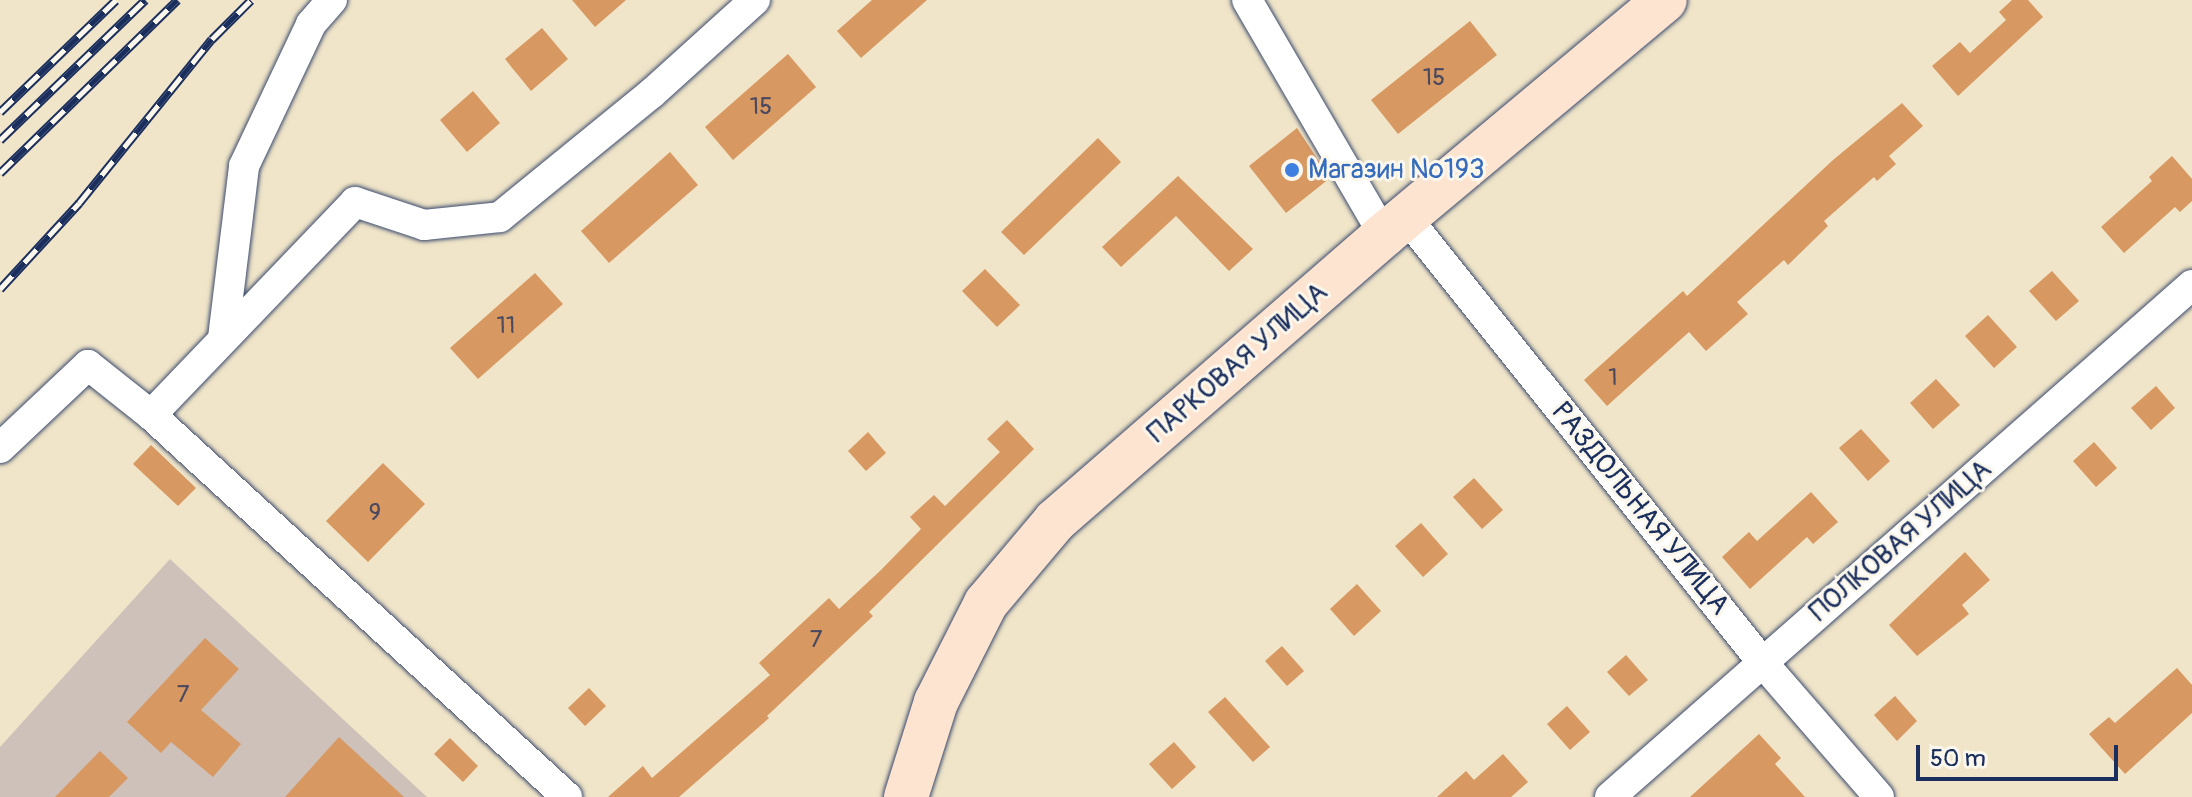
<!DOCTYPE html>
<meta charset="utf-8">
<style>
body{margin:0}
#map{position:relative;width:2192px;height:797px;overflow:hidden;background:#f0e5c8;font-family:Pangolin,sans-serif}
div>[style]{position:absolute}
[style*='--x']{left:calc(var(--x)*1px);top:calc(var(--y)*1px);width:calc(var(--w)*1px);rotate:calc(var(--a)*1deg)}
.industrial>*{inset:0;background:#cec1ba}
.building>*{inset:0;background:#d79861}
.roads{filter:drop-shadow(0 0 2px #3b4a6e) drop-shadow(0 0 2px #3b4a6e)}
.minor>*{height:30px;margin:-15px;padding:0 15px;transform-origin:15px;border-radius:15px;background:#fff}
.secondary>*{height:44px;margin:-22px;padding:0 22px;transform-origin:22px;border-radius:22px;background:#fde4d1}
.rail>*{height:9px;margin-top:-4.5px;transform-origin:0;background:repeating-linear-gradient(90deg,#fbf7ec 0 18px,#1b2f5e 0 36px);box-sizing:border-box;border-block:2px solid #1b2f5e}
.dots>*{width:22px;height:22px;translate:-50% -50%;box-sizing:border-box;border:4px solid #fbf7ec;border-radius:50%}
span{translate:-50% -50%;white-space:nowrap;text-align:center;line-height:1.15;-webkit-text-stroke:6px #fbf7ec;paint-order:stroke}
.number-label{font-size:24px;color:#4a495f}
.number-label span{-webkit-text-stroke-width:0}
.shop-label{font-size:28px;color:#366cbe}
.left{translate:0 -50%;text-align:left}
.street-label{font-size:28px;color:#1b2f5e}
.scale{position:absolute;left:1916px;top:745px;width:202px;height:36px;box-sizing:border-box;border:4px solid #1b2f5e;border-top:0;padding-left:10px;font-size:24px;line-height:28px;white-space:nowrap;color:#1b2f5e;-webkit-text-stroke:6px #fbf7ec;paint-order:stroke}
</style>
<div id="map">
<div class="industrial">
<i style="clip-path:polygon(170px 559px,427px 797px,0 797px,0 747px)"></i>
</div>
<div class="building">
<i style="clip-path:polygon(572px 0,626px 0,595px 27px)"></i>
<i style="clip-path:polygon(872px 0,927px 0,861px 58px,837px 31px)"></i>
<i style="clip-path:polygon(2012px 0,2028px 0,2043px 17px,1958px 96px,1932px 66px,1960px 42px,1970px 53px,2006px 20px,1999px 12px)"></i>
<i style="clip-path:polygon(1470px 21px,1497px 55px,1398px 134px,1371px 100px)"></i>
<i style="clip-path:polygon(542px 28px,568px 59px,531px 91px,505px 59px)"></i>
<i style="clip-path:polygon(788px 54px,816px 87px,733px 160px,705px 127px)"></i>
<i style="clip-path:polygon(473px 91px,500px 123px,467px 152px,440px 120px)"></i>
<i style="clip-path:polygon(1902px 103px,1923px 126px,1889px 156px,1896px 164px,1877px 181px,1874px 177px,1824px 221px,1828px 226px,1788px 265px,1784px 260px,1737px 302px,1748px 314px,1706px 351px,1689px 332px,1607px 406px,1584px 380px,1683px 291px,1687px 296px,1833px 160px)"></i>
<i style="clip-path:polygon(1297px 128px,1330px 178px,1286px 213px,1249px 166px)"></i>
<i style="clip-path:polygon(1098px 138px,1121px 162px,1024px 255px,1001px 232px)"></i>
<i style="clip-path:polygon(670px 152px,698px 185px,609px 263px,581px 231px)"></i>
<i style="clip-path:polygon(2172px 156px,2192px 179px,2192px 201px,2180px 212px,2175px 207px,2124px 253px,2101px 227px,2152px 181px,2149px 177px)"></i>
<i style="clip-path:polygon(1178px 176px,1253px 249px,1229px 271px,1176px 216px,1121px 267px,1102px 247px)"></i>
<i style="clip-path:polygon(985px 269px,1020px 305px,997px 327px,962px 291px)"></i>
<i style="clip-path:polygon(2052px 271px,2079px 301px,2056px 321px,2029px 291px)"></i>
<i style="clip-path:polygon(535px 273px,563px 304px,478px 379px,450px 348px)"></i>
<i style="clip-path:polygon(1988px 315px,2017px 347px,1994px 368px,1965px 336px)"></i>
<i style="clip-path:polygon(1936px 379px,1960px 405px,1933px 429px,1910px 403px)"></i>
<i style="clip-path:polygon(2156px 386px,2175px 408px,2151px 430px,2131px 408px)"></i>
<i style="clip-path:polygon(1007px 420px,1034px 449px,869px 612px,873px 616px,767px 716px,769px 718px,679px 797px,608px 797px,643px 766px,652px 778px,770px 675px,759px 663px,829px 598px,839px 609px,881px 570px,921px 529px,910px 517px,934px 495px,945px 506px,1000px 452px,987px 439px)"></i>
<i style="clip-path:polygon(1861px 429px,1890px 461px,1868px 481px,1839px 448px)"></i>
<i style="clip-path:polygon(868px 432px,886px 453px,866px 471px,848px 451px)"></i>
<i style="clip-path:polygon(2094px 442px,2117px 468px,2096px 487px,2073px 461px)"></i>
<i style="clip-path:polygon(151px 445px,196px 488px,178px 506px,133px 464px)"></i>
<i style="clip-path:polygon(383px 463px,425px 504px,368px 562px,326px 521px)"></i>
<i style="clip-path:polygon(1474px 478px,1503px 510px,1482px 529px,1453px 497px)"></i>
<i style="clip-path:polygon(1811px 492px,1838px 522px,1813px 544px,1807px 537px,1750px 589px,1722px 557px,1749px 532px,1757px 541px)"></i>
<i style="clip-path:polygon(1421px 523px,1448px 554px,1423px 577px,1395px 546px)"></i>
<i style="clip-path:polygon(1965px 552px,1990px 580px,1962px 605px,1969px 614px,1917px 656px,1889px 625px)"></i>
<i style="clip-path:polygon(1357px 584px,1381px 611px,1354px 636px,1330px 609px)"></i>
<i style="clip-path:polygon(205px 638px,239px 669px,201px 710px,241px 744px,213px 777px,171px 742px,161px 753px,127px 722px)"></i>
<i style="clip-path:polygon(1282px 646px,1304px 671px,1287px 686px,1265px 661px)"></i>
<i style="clip-path:polygon(1626px 655px,1648px 680px,1629px 696px,1607px 672px)"></i>
<i style="clip-path:polygon(2177px 668px,2192px 685px,2192px 713px,2125px 774px,2089px 734px,2109px 717px,2115px 723px)"></i>
<i style="clip-path:polygon(589px 688px,606px 706px,585px 726px,568px 708px)"></i>
<i style="clip-path:polygon(1895px 696px,1917px 721px,1897px 741px,1874px 715px)"></i>
<i style="clip-path:polygon(1225px 697px,1270px 747px,1253px 762px,1208px 712px)"></i>
<i style="clip-path:polygon(1567px 706px,1590px 732px,1570px 750px,1547px 724px)"></i>
<i style="clip-path:polygon(1759px 734px,1781px 758px,1775px 764px,1805px 797px,1690px 797px)"></i>
<i style="clip-path:polygon(339px 737px,404px 797px,285px 797px)"></i>
<i style="clip-path:polygon(450px 738px,478px 766px,463px 782px,434px 754px)"></i>
<i style="clip-path:polygon(1174px 742px,1196px 767px,1172px 789px,1149px 764px)"></i>
<i style="clip-path:polygon(100px 751px,128px 778px,109px 797px,55px 797px)"></i>
<i style="clip-path:polygon(1503px 754px,1528px 782px,1511px 797px,1437px 797px,1466px 771px,1474px 780px)"></i>
</div>
<div class="roads">
<div class="minor">
<i style="--x:1247;--y:0;--w:272;--a:59.8"></i>
<i style="--x:1406;--y:217;--w:571;--a:51.32"></i>
<i style="--x:1763;--y:663;--w:177;--a:49.1"></i>
<i style="--x:223;--y:338;--w:173;--a:-83"></i>
<i style="--x:244;--y:166;--w:157;--a:-64.7"></i>
<i style="--x:311;--y:24;--w:32;--a:-49"></i>
<i style="--x:151;--y:415;--w:295;--a:-46.2"></i>
<i style="--x:355;--y:202;--w:73;--a:18.4"></i>
<i style="--x:424;--y:225;--w:76;--a:-6"></i>
<i style="--x:500;--y:217;--w:196;--a:-39.2"></i>
<i style="--x:652;--y:93;--w:139;--a:-42.1"></i>
<i style="--x:0;--y:448;--w:121;--a:-43.3"></i>
<i style="--x:88;--y:365;--w:80;--a:38.4"></i>
<i style="--x:151;--y:415;--w:565;--a:42.56"></i>
<i style="--x:1610;--y:797;--w:775;--a:-41.34"></i>
</div>
<div class="secondary">
<i style="--x:906;--y:797;--w:100;--a:-72.5"></i>
<i style="--x:936;--y:702;--w:111;--a:-63.2"></i>
<i style="--x:986;--y:603;--w:107;--a:-49.9"></i>
<i style="--x:1055;--y:521;--w:436;--a:-41"></i>
<i style="--x:1384;--y:235;--w:366;--a:-39.9"></i>
</div>
</div>
<div class="rail">
<i style="--x:0;--y:112;--w:161;--a:-44"></i>
<i style="--x:0;--y:140;--w:202;--a:-44"></i>
<i style="--x:0;--y:173;--w:248;--a:-44.3"></i>
<i style="--x:0;--y:289;--w:117;--a:-47.4"></i>
<i style="--x:79;--y:203;--w:211;--a:-51"></i>
<i style="--x:212;--y:39;--w:55;--a:-45"></i>
</div>
<div class="dots">
<i style="left:1292px;top:170px;background:#3f7fe0"></i>
</div>
<div class="number-label">
<span style="left:1434px;top:78px">15</span>
<span style="left:761px;top:107px">15</span>
<span style="left:506px;top:326px">11</span>
<span style="left:1613px;top:378px">1</span>
<span style="left:375px;top:513px">9</span>
<span style="left:816px;top:640px">7</span>
<span style="left:183px;top:695px">7</span>
</div>
<div class="shop-label">
<span class="left" style="left:1308px;top:170px">Магазин №193</span>
</div>
<div class="street-label">
<span style="left:1238px;top:363px;rotate:-41deg">ПАРКОВАЯ УЛИЦА</span>
<span style="left:1640px;top:509px;rotate:51deg">РАЗДОЛЬНАЯ УЛИЦА</span>
<span style="left:1901px;top:541px;rotate:-41deg">ПОЛКОВАЯ УЛИЦА</span>
</div>
<div class="scale">50 m</div>
</div>
